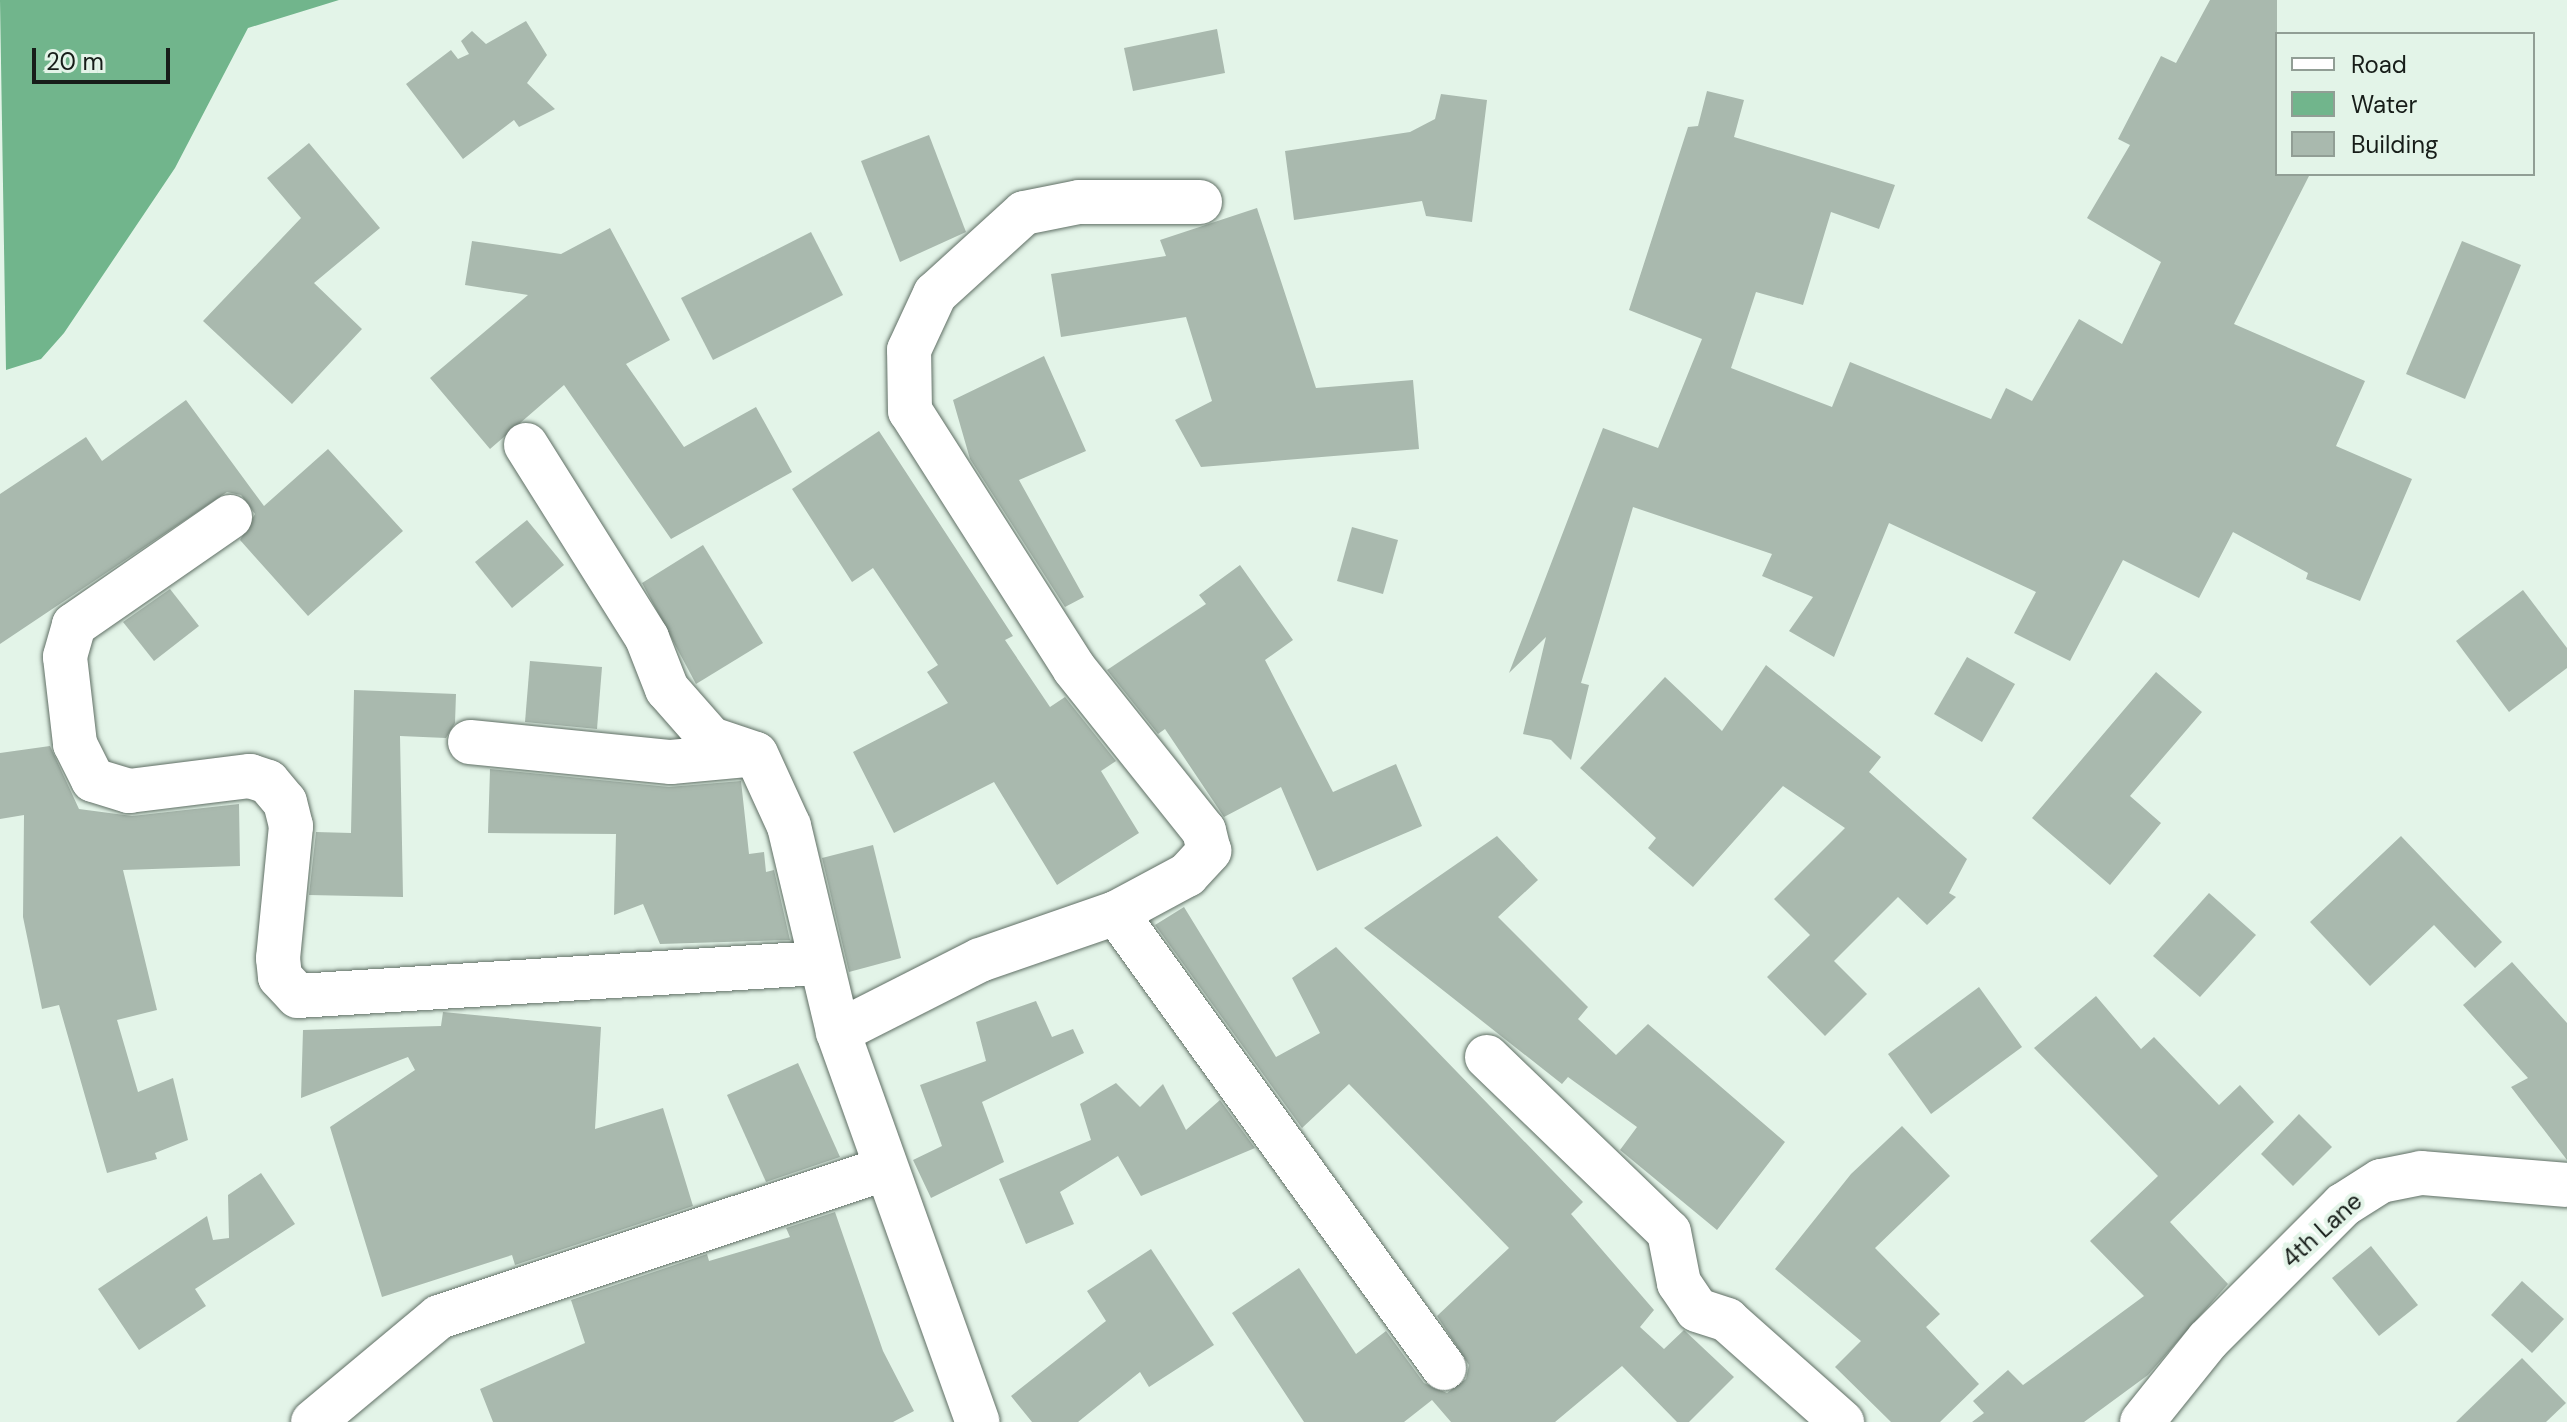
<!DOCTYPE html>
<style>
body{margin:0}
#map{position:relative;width:2567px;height:1422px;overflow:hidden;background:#e3f4e8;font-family:"DM Sans",sans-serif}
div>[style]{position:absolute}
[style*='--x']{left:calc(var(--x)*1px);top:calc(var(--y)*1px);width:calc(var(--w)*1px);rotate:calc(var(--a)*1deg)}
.water>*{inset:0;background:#71b58c}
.building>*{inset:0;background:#a9b9ae}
.roads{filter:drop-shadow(0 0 2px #606f65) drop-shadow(0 0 2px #606f65)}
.minor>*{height:44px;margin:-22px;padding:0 22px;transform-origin:22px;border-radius:22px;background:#fff}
span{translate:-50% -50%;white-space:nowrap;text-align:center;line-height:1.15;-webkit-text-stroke:8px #e3f4e8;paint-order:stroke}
.street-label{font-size:24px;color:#171d19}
.legend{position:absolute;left:2275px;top:32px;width:260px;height:144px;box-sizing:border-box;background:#e3f4e8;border:2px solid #919e95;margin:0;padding:10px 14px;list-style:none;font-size:24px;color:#171d19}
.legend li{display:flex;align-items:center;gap:16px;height:40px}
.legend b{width:40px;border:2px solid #919e95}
.scale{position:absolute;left:32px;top:48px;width:138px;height:36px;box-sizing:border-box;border:4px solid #171d19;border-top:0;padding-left:10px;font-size:24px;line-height:28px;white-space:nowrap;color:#171d19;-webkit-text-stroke:6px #e3f4e8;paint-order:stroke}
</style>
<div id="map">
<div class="water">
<i style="clip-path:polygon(0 0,339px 0,248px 28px,175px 168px,64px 333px,41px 359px,6px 370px)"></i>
</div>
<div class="building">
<i style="clip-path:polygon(2210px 0,2277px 0,2277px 174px,2310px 174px,2234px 324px,2365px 381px,2336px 446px,2412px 479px,2360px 601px,2306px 579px,2308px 573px,2233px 532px,2199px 598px,2123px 560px,2070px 661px,2014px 633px,2036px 592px,1889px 523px,1834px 657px,1789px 631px,1813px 597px,1762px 576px,1772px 554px,1633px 507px,1581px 683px,1589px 685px,1571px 760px,1551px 740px,1523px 734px,1546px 637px,1509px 673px,1603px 428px,1658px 448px,1702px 339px,1629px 310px,1688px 127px,1698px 126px,1707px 91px,1744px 100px,1734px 137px,1895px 185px,1879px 229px,1831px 212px,1803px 305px,1756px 292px,1731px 368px,1832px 407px,1850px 362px,1991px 419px,2006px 388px,2032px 401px,2079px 319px,2122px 344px,2161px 262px,2087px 218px,2130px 145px,2118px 139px,2161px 56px,2176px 63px)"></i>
<i style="clip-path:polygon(526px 21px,547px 55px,527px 83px,555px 109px,519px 127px,514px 120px,463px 159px,406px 84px,451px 50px,458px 59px,469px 54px,461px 41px,472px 31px,486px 44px)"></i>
<i style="clip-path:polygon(1217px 29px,1225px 73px,1133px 91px,1124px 48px)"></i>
<i style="clip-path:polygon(1441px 94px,1487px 100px,1472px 222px,1426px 216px,1422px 201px,1294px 220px,1285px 151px,1410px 132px,1435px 119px)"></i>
<i style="clip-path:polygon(929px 135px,966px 232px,900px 262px,861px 161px)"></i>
<i style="clip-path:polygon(309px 143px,380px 228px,314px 283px,362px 329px,292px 404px,203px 321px,301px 218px,267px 178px)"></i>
<i style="clip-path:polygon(1257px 208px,1316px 388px,1413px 380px,1419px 449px,1201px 467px,1175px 420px,1212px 401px,1186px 317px,1061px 337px,1051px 274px,1166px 256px,1160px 240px)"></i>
<i style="clip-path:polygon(610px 228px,670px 340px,626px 364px,684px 447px,756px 407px,792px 472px,671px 539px,564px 385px,490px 449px,430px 378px,528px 295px,465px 285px,472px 241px,561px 254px)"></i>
<i style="clip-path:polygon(811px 232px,843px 295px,713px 360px,681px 298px)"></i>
<i style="clip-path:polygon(2462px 241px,2521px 265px,2465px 399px,2406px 374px)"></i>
<i style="clip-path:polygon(1044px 356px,1086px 451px,1019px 480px,1084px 597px,1065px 607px,970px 459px,953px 400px)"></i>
<i style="clip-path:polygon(186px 400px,264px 506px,328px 449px,403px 531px,308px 616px,240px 540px,255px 514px,241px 495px,227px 492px,0 644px,0 494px,86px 437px,102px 461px)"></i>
<i style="clip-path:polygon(879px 431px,1013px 636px,1005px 640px,1050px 707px,1065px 697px,1116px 761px,1101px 771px,1139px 833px,1057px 885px,994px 782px,894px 833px,853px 752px,948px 703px,927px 672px,938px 665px,873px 568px,852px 582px,792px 489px)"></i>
<i style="clip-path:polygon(527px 520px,564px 565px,512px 608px,475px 562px)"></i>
<i style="clip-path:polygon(1352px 527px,1398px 540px,1383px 594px,1337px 581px)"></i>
<i style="clip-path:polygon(703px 545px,763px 643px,696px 684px,642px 583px)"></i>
<i style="clip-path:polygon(1240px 565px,1293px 640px,1265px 660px,1333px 792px,1396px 764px,1422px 826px,1317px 871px,1281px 787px,1224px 817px,1165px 729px,1158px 734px,1107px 670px,1206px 604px,1199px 595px)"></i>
<i style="clip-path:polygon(170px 589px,199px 626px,154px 661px,123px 622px)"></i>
<i style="clip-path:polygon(2523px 590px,2567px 648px,2567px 668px,2509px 712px,2456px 641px)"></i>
<i style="clip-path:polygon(1967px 657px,2015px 684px,1982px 742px,1934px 714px)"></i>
<i style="clip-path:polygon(530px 661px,602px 667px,597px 729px,525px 722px)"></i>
<i style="clip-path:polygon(1766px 665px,1881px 757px,1869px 772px,1967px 859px,1949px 893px,1956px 897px,1927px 925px,1898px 897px,1834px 961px,1867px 994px,1825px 1036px,1767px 977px,1810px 935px,1774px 899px,1845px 828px,1783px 786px,1693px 887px,1648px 848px,1656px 838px,1580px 768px,1665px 677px,1722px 731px)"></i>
<i style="clip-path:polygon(2156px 672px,2202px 712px,2130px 796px,2161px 823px,2110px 885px,2032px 818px)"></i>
<i style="clip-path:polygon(354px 690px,456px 694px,455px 723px,446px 738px,400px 736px,403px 897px,309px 895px,316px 832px,351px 833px)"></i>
<i style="clip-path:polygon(50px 746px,79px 809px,132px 816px,239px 804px,240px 866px,123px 870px,157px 1010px,117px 1020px,138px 1092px,173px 1078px,188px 1140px,155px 1153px,157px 1159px,107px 1173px,59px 1005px,42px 1009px,23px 917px,24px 815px,0 819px,0 753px)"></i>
<i style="clip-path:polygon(490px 769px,669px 787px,741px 781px,749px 854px,764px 852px,766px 872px,774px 870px,790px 940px,660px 944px,643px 904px,614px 915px,616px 834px,488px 833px)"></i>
<i style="clip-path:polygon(1497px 836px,1538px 880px,1498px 917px,1588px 1007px,1578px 1019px,1616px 1055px,1648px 1024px,1785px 1142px,1717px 1230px,1620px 1150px,1637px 1127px,1568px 1077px,1562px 1084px,1364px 928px)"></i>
<i style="clip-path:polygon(2401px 836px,2502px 942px,2475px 968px,2434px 925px,2370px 986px,2310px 922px)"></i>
<i style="clip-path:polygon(873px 845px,901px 958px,849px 972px,822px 858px)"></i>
<i style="clip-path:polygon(2209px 893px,2256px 935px,2200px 997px,2153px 956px)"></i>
<i style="clip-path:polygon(1184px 907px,1276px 1057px,1320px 1033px,1292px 978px,1336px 947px,1583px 1202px,1571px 1214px,1654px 1310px,1640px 1327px,1664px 1349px,1684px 1330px,1734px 1377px,1689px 1422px,1677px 1422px,1622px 1366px,1555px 1422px,1451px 1422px,1432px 1400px,1404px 1422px,1304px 1422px,1232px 1313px,1299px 1268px,1356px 1354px,1386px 1331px,1424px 1383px,1447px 1393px,1466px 1379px,1469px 1365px,1437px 1316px,1509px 1248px,1349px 1084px,1302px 1128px,1155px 925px)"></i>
<i style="clip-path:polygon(2512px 962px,2567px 1023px,2567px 1160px,2511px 1087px,2528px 1078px,2463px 1005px)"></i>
<i style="clip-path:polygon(1979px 987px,2022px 1047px,1931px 1114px,1888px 1054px)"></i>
<i style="clip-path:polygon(2096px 996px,2141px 1049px,2154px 1037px,2219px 1105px,2240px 1085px,2274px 1122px,2170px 1222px,2228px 1284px,2148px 1375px,2084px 1422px,1972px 1422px,1984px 1413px,1973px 1401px,2008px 1370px,2023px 1385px,2144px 1296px,2090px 1241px,2158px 1176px,2034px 1048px)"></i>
<i style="clip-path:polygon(1036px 1001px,1052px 1037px,1073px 1029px,1084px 1053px,982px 1102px,1004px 1162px,931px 1198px,913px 1160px,942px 1146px,920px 1085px,986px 1061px,976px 1022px)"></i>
<i style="clip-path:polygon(443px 1012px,601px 1027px,595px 1129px,663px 1108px,693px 1206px,515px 1265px,512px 1255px,382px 1297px,330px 1127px,415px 1070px,408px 1057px,301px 1098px,303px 1030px,441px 1026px)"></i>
<i style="clip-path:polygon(798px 1063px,840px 1157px,766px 1182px,727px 1095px)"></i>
<i style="clip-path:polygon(1116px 1083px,1140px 1107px,1163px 1084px,1186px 1130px,1220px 1100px,1255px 1148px,1141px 1196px,1118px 1156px,1060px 1192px,1074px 1224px,1026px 1244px,999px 1179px,1091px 1140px,1080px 1104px)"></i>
<i style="clip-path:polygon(2299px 1114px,2332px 1147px,2293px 1186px,2261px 1154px)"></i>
<i style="clip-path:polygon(1902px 1126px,1950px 1176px,1875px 1248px,1940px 1314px,1926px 1327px,1979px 1384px,1940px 1422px,1891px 1422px,1835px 1367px,1861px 1341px,1775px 1269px,1851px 1174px)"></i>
<i style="clip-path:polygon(261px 1173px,295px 1224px,195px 1289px,206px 1306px,139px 1350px,98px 1289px,207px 1216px,213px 1240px,229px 1238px,228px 1195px)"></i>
<i style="clip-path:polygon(835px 1212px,883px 1351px,914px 1411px,893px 1422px,493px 1422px,480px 1389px,585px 1343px,571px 1300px,707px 1254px,709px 1261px,790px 1237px,786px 1228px)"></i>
<i style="clip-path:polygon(2371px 1246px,2418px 1305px,2379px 1336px,2332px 1278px)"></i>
<i style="clip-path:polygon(1151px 1249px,1214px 1345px,1149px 1387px,1140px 1372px,1078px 1422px,1032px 1422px,1011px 1396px,1106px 1321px,1087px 1291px)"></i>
<i style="clip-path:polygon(2522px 1281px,2564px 1319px,2532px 1353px,2491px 1315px)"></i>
<i style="clip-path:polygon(2522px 1358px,2566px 1403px,2546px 1422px,2456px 1422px)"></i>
</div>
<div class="roads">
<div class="minor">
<i style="--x:526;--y:445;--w:228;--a:57.9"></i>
<i style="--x:647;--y:638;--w:55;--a:68.6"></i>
<i style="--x:667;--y:689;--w:67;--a:48.7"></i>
<i style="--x:711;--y:739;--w:47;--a:18.4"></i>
<i style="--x:756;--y:754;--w:79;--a:65.4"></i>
<i style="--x:789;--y:826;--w:212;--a:76.6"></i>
<i style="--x:838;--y:1032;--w:414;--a:70.3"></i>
<i style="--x:230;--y:517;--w:190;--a:145.3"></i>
<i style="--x:74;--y:625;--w:33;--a:106"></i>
<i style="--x:65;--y:657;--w:88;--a:83.4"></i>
<i style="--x:75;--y:744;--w:40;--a:63.4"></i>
<i style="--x:93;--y:780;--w:38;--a:17"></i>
<i style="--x:129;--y:791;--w:122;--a:-7.1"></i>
<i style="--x:250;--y:776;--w:19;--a:18"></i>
<i style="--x:268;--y:782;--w:26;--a:50"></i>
<i style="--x:285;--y:802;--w:25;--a:76"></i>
<i style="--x:291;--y:826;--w:133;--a:95.6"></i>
<i style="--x:278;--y:958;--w:19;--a:84"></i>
<i style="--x:280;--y:977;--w:26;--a:47"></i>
<i style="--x:298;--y:996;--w:521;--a:-3.63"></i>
<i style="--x:470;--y:742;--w:202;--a:5.7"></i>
<i style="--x:671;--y:762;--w:75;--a:-5.3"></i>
<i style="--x:1116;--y:913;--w:561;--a:54.21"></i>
<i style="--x:838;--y:1032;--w:159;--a:-26.9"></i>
<i style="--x:980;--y:960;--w:144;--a:-19.1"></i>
<i style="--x:1116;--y:913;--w:81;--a:-28.2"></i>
<i style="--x:1187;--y:875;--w:33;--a:-47"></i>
<i style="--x:1209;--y:851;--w:21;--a:-104"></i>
<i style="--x:1204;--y:831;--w:208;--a:-128.6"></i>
<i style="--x:1074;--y:668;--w:305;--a:-122.5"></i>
<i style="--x:910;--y:411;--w:61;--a:-90.9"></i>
<i style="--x:909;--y:350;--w:62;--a:-65.1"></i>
<i style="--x:935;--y:294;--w:120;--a:-42.3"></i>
<i style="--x:1024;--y:213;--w:56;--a:-11.3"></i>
<i style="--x:1079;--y:202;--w:121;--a:0"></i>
<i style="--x:1487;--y:1057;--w:252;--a:43.9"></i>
<i style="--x:1669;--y:1232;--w:52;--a:78.9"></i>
<i style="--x:1679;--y:1283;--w:32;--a:56"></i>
<i style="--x:1697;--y:1310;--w:32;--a:18"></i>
<i style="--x:1727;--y:1320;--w:154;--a:41.6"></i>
<i style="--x:313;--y:1422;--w:164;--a:-39.8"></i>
<i style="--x:439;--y:1317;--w:469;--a:-18.4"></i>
<i style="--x:2142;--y:1422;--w:105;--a:-51.2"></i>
<i style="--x:2208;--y:1340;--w:191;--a:-45"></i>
<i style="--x:2343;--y:1205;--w:45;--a:-32.3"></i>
<i style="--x:2381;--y:1181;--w:41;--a:-11.3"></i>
<i style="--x:2421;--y:1173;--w:146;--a:4.7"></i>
</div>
</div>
<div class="street-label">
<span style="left:2322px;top:1230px;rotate:-42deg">4th Lane</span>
</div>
<ul class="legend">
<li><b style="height:10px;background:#fff"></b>Road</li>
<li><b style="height:22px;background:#71b58c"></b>Water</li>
<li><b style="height:22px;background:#a9b9ae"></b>Building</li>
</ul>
<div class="scale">20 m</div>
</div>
